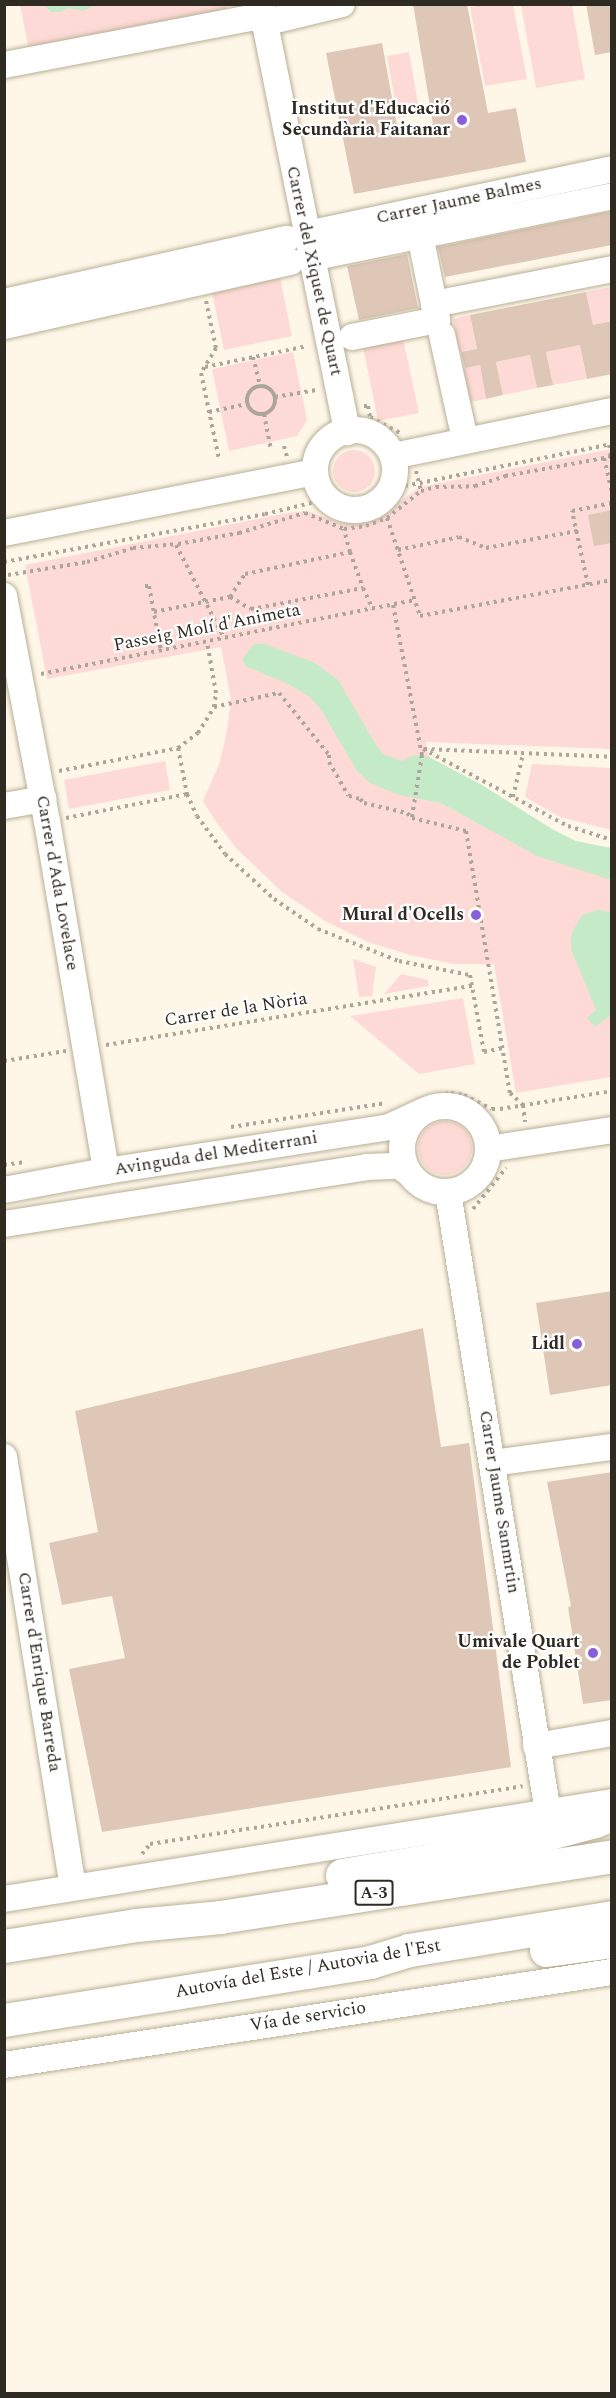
<!DOCTYPE html>
<meta charset="utf-8">
<style>
body{margin:0}
#map{position:relative;width:616px;height:2398px;overflow:hidden;background:#fef7e8;font-family:Spectral,serif}
div>[style]{position:absolute}
[style*='--x']{left:calc(var(--x)*1px);top:calc(var(--y)*1px);width:calc(var(--w)*1px);rotate:calc(var(--a)*1deg)}
.green>*{inset:0;background:#fddad5}
.round{border-radius:50%}
.water>*{inset:0;background:#c5eac7}
.building>*{inset:0;background:#dec7b7}
.path>*{height:4px;margin-top:-2px;transform-origin:0;background:repeating-linear-gradient(90deg,#aca69a 0 3px,transparent 0 7.5px)}
.path>.ring{margin:-2px;padding:0;box-sizing:content-box;background:none;border:4px solid #aca69a;border-radius:50%}
.roads{filter:drop-shadow(0 0 2px #b9af97) drop-shadow(0 0 2px #b9af97)}
.minor>*{height:26px;margin:-13px;padding:0 13px;transform-origin:13px;border-radius:13px;background:#fff}
.minor>.ring{margin:-13px;padding:0;box-sizing:content-box;background:none;border:26px solid #fff;border-radius:50%}
.highway>*{height:33px;margin:-16.5px;padding:0 16.5px;transform-origin:16.5px;border-radius:16.5px;background:#fff}
.dots>*{width:16px;height:16px;translate:-50% -50%;box-sizing:border-box;border:3px solid #fff;border-radius:50%}
span{translate:-50% -50%;white-space:nowrap;text-align:center;line-height:1.15;-webkit-text-stroke:4.5px #fff;paint-order:stroke}
.shield-label span{padding:2px 4px;background:#fff;border:2px solid;border-radius:4px;-webkit-text-stroke-width:0}
.shield-label{font-size:16px;color:#2f2b22;font-weight:700}
.poi-label{font-size:18px;color:#2f2b22;font-weight:700}
.right{translate:-100% -50%;text-align:right}
.street-label{font-size:18px;color:#2f2b22}
.frame{position:absolute;inset:0;border:6px solid #2f2b22;pointer-events:none}
</style>
<div id="map">
<div class="green">
<i style="clip-path:polygon(20px 5px,228px 5px,225px 12px,29px 50px)"></i>
<i style="clip-path:polygon(487px 5px,513px 5px,527px 79px,485px 86px,470px 7px)"></i>
<i style="clip-path:polygon(521px 5px,572px 5px,585px 79px,536px 88px)"></i>
<i style="clip-path:polygon(409px 52px,420px 114px,398px 118px,387px 56px)"></i>
<i style="clip-path:polygon(280px 278px,292px 336px,224px 350px,212px 292px)"></i>
<i style="clip-path:polygon(611px 287px,611px 321px,593px 325px,586px 292px)"></i>
<i style="clip-path:polygon(470px 315px,477px 349px,460px 352px,453px 319px)"></i>
<i style="clip-path:polygon(403px 338px,419px 413px,378px 421px,363px 347px)"></i>
<i style="clip-path:polygon(580px 345px,587px 379px,553px 385px,546px 352px)"></i>
<i style="clip-path:polygon(293px 352px,307px 420px,297px 436px,229px 451px,212px 369px)"></i>
<i style="clip-path:polygon(530px 355px,537px 388px,503px 395px,496px 362px)"></i>
<i style="clip-path:polygon(480px 365px,486px 399px,470px 402px,463px 368px)"></i>
<i style="clip-path:polygon(611px 449px,611px 749px,426px 742px,429px 757px,422px 799px,441px 803px,474px 820px,611px 880px,611px 1077px,516px 1093px,494px 964px,454px 964px,410px 955px,368px 942px,325px 921px,282px 892px,236px 848px,217px 823px,203px 801px,220px 762px,227px 730px,231px 699px,221px 647px,47px 679px,25px 565px,287px 513px,308px 511px,341px 523px,356px 524px,376px 518px,420px 487px)"></i>
<i class="round" style="left:333px;top:450px;width:42px;height:42px"></i>
<i style="clip-path:polygon(165px 761px,170px 790px,69px 809px,64px 780px)"></i>
<i style="clip-path:polygon(532px 764px,611px 768px,611px 830px,560px 817px,525px 797px)"></i>
<i style="clip-path:polygon(353px 959px,376px 967px,372px 996px,359px 997px)"></i>
<i style="clip-path:polygon(401px 974px,428px 980px,429px 986px,384px 994px)"></i>
<i style="clip-path:polygon(463px 998px,475px 1064px,419px 1074px,350px 1016px)"></i>
<i class="round" style="left:418px;top:1121px;width:54px;height:54px"></i>
</div>
<div class="water">
<i style="clip-path:polygon(44px 5px,95px 5px,83px 11px,68px 8px,61px 12px,51px 12px)"></i>
<i style="clip-path:polygon(254px 644px,265px 644px,315px 663px,338px 680px,376px 745px,383px 754px,402px 761px,414px 755px,429px 757px,482px 785px,552px 829px,576px 841px,611px 848px,611px 880px,537px 856px,441px 803px,399px 795px,370px 783px,357px 771px,322px 711px,310px 697px,288px 684px,245px 666px,243px 658px)"></i>
<i style="clip-path:polygon(598px 910px,611px 912px,612px 1014px,595px 1027px,587px 1018px,596px 1010px,571px 949px,571px 939px,572px 932px,582px 915px)"></i>
</div>
<div class="building">
<i style="clip-path:polygon(413px 4px,467px 4px,488px 113px,516px 108px,526px 162px,354px 194px,326px 53px,382px 43px,398px 131px,433px 124px)"></i>
<i style="clip-path:polygon(586px 4px,612px 4px,612px 52px,595px 55px)"></i>
<i style="clip-path:polygon(612px 211px,612px 245px,445px 277px,438px 247px)"></i>
<i style="clip-path:polygon(407px 254px,418px 308px,359px 320px,347px 266px)"></i>
<i style="clip-path:polygon(586px 292px,593px 325px,612px 321px,612px 374px,587px 379px,580px 345px,546px 352px,553px 385px,537px 388px,530px 355px,496px 362px,503px 395px,486px 399px,480px 365px,465px 368px,461px 352px,477px 349px,470px 315px)"></i>
<i style="clip-path:polygon(612px 510px,612px 543px,594px 546px,588px 515px)"></i>
<i style="clip-path:polygon(612px 1291px,612px 1385px,550px 1395px,536px 1303px)"></i>
<i style="clip-path:polygon(423px 1328px,441px 1447px,469px 1443px,511px 1767px,102px 1832px,69px 1669px,125px 1658px,112px 1596px,62px 1605px,49px 1543px,98px 1532px,75px 1411px)"></i>
<i style="clip-path:polygon(612px 1472px,612px 1700px,583px 1704px,568px 1607px,571px 1606px,547px 1482px)"></i>
</div>
<div class="path">
<i style="--x:206;--y:301;--w:48;--a:78"></i>
<i style="--x:216;--y:348;--w:29;--a:121"></i>
<i style="--x:201;--y:373;--w:88;--a:78.2"></i>
<i style="--x:253;--y:357;--w:30;--a:76"></i>
<i style="--x:205;--y:367;--w:104;--a:-11.6"></i>
<i class="ring" style="left:247px;top:386px;width:24px;height:24px"></i>
<i style="--x:275;--y:397;--w:42;--a:-9.7"></i>
<i style="--x:364;--y:406;--w:4;--a:0"></i>
<i style="--x:368;--y:406;--w:11;--a:80"></i>
<i style="--x:370;--y:417;--w:34;--a:28"></i>
<i style="--x:209;--y:412;--w:40;--a:-12"></i>
<i style="--x:264;--y:414;--w:36;--a:79"></i>
<i style="--x:609;--y:445;--w:11;--a:80"></i>
<i style="--x:611;--y:456;--w:7;--a:164"></i>
<i style="--x:604;--y:458;--w:37;--a:77"></i>
<i style="--x:284;--y:446;--w:11;--a:75"></i>
<i style="--x:309;--y:451;--w:25;--a:-53"></i>
<i style="--x:416;--y:471;--w:21;--a:76"></i>
<i style="--x:310;--y:495;--w:12;--a:55"></i>
<i style="--x:317;--y:505;--w:15;--a:37"></i>
<i style="--x:329;--y:514;--w:17;--a:17"></i>
<i style="--x:345;--y:519;--w:14;--a:4"></i>
<i style="--x:359;--y:520;--w:18;--a:-19"></i>
<i style="--x:376;--y:514;--w:40;--a:-44"></i>
<i style="--x:405;--y:486;--w:211;--a:-11.5"></i>
<i style="--x:387;--y:518;--w:103;--a:71.4"></i>
<i style="--x:420;--y:616;--w:195;--a:-10.6"></i>
<i style="--x:176;--y:545;--w:105;--a:62.7"></i>
<i style="--x:398;--y:550;--w:62;--a:-12"></i>
<i style="--x:459;--y:537;--w:29;--a:22"></i>
<i style="--x:486;--y:548;--w:93;--a:-10.6"></i>
<i style="--x:350;--y:552;--w:38;--a:70"></i>
<i style="--x:4;--y:562;--w:265;--a:-10.4"></i>
<i style="--x:265;--y:514;--w:51;--a:-13.5"></i>
<i style="--x:8;--y:575;--w:80;--a:-9.3"></i>
<i style="--x:87;--y:562;--w:48;--a:-16.9"></i>
<i style="--x:133;--y:548;--w:45;--a:-5.1"></i>
<i style="--x:178;--y:544;--w:62;--a:-10.2"></i>
<i style="--x:239;--y:533;--w:69;--a:-16.9"></i>
<i style="--x:305;--y:513;--w:42;--a:22.3"></i>
<i style="--x:344;--y:529;--w:22;--a:-8"></i>
<i style="--x:366;--y:526;--w:22;--a:-21"></i>
<i style="--x:387;--y:518;--w:43;--a:-38.5"></i>
<i style="--x:421;--y:491;--w:16;--a:-15"></i>
<i style="--x:436;--y:487;--w:39;--a:-1"></i>
<i style="--x:475;--y:486;--w:32;--a:-18"></i>
<i style="--x:505;--y:476;--w:101;--a:-10.3"></i>
<i style="--x:588;--y:585;--w:76;--a:-102.2"></i>
<i style="--x:572;--y:511;--w:41;--a:-11.3"></i>
<i style="--x:145;--y:586;--w:4;--a:0"></i>
<i style="--x:149;--y:586;--w:66;--a:79.5"></i>
<i style="--x:230;--y:597;--w:27;--a:-57"></i>
<i style="--x:245;--y:574;--w:107;--a:-11.8"></i>
<i style="--x:350;--y:552;--w:24;--a:-105"></i>
<i style="--x:393;--y:605;--w:153;--a:79.1"></i>
<i style="--x:422;--y:755;--w:63;--a:99.2"></i>
<i style="--x:154;--y:612;--w:77;--a:-11.2"></i>
<i style="--x:230;--y:597;--w:24;--a:30"></i>
<i style="--x:251;--y:609;--w:114;--a:-10.6"></i>
<i style="--x:363;--y:588;--w:23;--a:65"></i>
<i style="--x:41;--y:674;--w:381;--a:-11.2"></i>
<i style="--x:214;--y:707;--w:66;--a:-12.2"></i>
<i style="--x:279;--y:693;--w:80;--a:51.1"></i>
<i style="--x:329;--y:755;--w:7;--a:90"></i>
<i style="--x:329;--y:762;--w:39;--a:60"></i>
<i style="--x:349;--y:796;--w:11;--a:15"></i>
<i style="--x:360;--y:799;--w:6;--a:45"></i>
<i style="--x:364;--y:803;--w:44;--a:13.1"></i>
<i style="--x:407;--y:813;--w:7;--a:45"></i>
<i style="--x:412;--y:818;--w:56;--a:13.5"></i>
<i style="--x:466;--y:831;--w:266;--a:80.5"></i>
<i style="--x:510;--y:1093;--w:18;--a:43"></i>
<i style="--x:523;--y:1105;--w:17;--a:83"></i>
<i style="--x:178;--y:748;--w:25;--a:-37"></i>
<i style="--x:198;--y:733;--w:31;--a:-58"></i>
<i style="--x:214;--y:707;--w:14;--a:-82"></i>
<i style="--x:216;--y:693;--w:52;--a:-100"></i>
<i style="--x:423;--y:749;--w:164;--a:28"></i>
<i style="--x:568;--y:826;--w:46;--a:17.7"></i>
<i style="--x:424;--y:749;--w:188;--a:2.4"></i>
<i style="--x:59;--y:771;--w:121;--a:-10.9"></i>
<i style="--x:178;--y:748;--w:47;--a:78.9"></i>
<i style="--x:513;--y:797;--w:44;--a:-76.9"></i>
<i style="--x:66;--y:818;--w:123;--a:-11.2"></i>
<i style="--x:187;--y:794;--w:24;--a:66"></i>
<i style="--x:197;--y:816;--w:47;--a:53.6"></i>
<i style="--x:225;--y:854;--w:67;--a:42.6"></i>
<i style="--x:274;--y:899;--w:53;--a:34.3"></i>
<i style="--x:318;--y:929;--w:87;--a:21.6"></i>
<i style="--x:399;--y:961;--w:72;--a:11.2"></i>
<i style="--x:470;--y:975;--w:78;--a:79.7"></i>
<i style="--x:484;--y:1052;--w:19;--a:-12"></i>
<i style="--x:106;--y:1045;--w:371;--a:-9.2"></i>
<i style="--x:4;--y:1061;--w:63;--a:-9.2"></i>
<i style="--x:438;--y:1095;--w:13;--a:-9"></i>
<i style="--x:451;--y:1093;--w:13;--a:9"></i>
<i style="--x:464;--y:1095;--w:31;--a:27"></i>
<i style="--x:492;--y:1109;--w:8;--a:0"></i>
<i style="--x:500;--y:1109;--w:113;--a:-9.1"></i>
<i style="--x:231;--y:1127;--w:157;--a:-8.8"></i>
<i style="--x:4;--y:1165;--w:21;--a:-8"></i>
<i style="--x:473;--y:1209;--w:53;--a:-51.2"></i>
<i style="--x:142;--y:1854;--w:13;--a:-51"></i>
<i style="--x:150;--y:1844;--w:377;--a:-8.8"></i>
</div>
<div class="roads">
<div class="minor">
<i style="--x:261;--y:4;--w:437;--a:78.6"></i>
<i style="--x:263;--y:23;--w:81;--a:-13.5"></i>
<i style="--x:4;--y:65;--w:263;--a:-10.8"></i>
<i style="--x:307;--y:234;--w:312;--a:-12"></i>
<i style="--x:420;--y:235;--w:70;--a:78.5"></i>
<i style="--x:311;--y:258;--w:307;--a:-11.6"></i>
<i style="--x:4;--y:302;--w:290;--a:-12.6"></i>
<i style="--x:4;--y:326;--w:294;--a:-12.6"></i>
<i style="--x:442;--y:335;--w:107;--a:77.6"></i>
<i style="--x:352;--y:337;--w:87;--a:-11.3"></i>
<i style="--x:437;--y:320;--w:16;--a:-101"></i>
<i style="--x:434;--y:304;--w:181;--a:-11.1"></i>
<i class="ring" style="left:315px;top:430px;width:54px;height:54px"></i>
<i style="--x:393;--y:456;--w:224;--a:-11.6"></i>
<i style="--x:4;--y:533;--w:317;--a:-11.1"></i>
<i style="--x:4;--y:596;--w:229;--a:79.2"></i>
<i style="--x:47;--y:821;--w:355;--a:80.4"></i>
<i style="--x:4;--y:806;--w:40;--a:-10"></i>
<i class="ring" style="left:402px;top:1106px;width:60px;height:60px"></i>
<i style="--x:488;--y:1149;--w:125;--a:-8.7"></i>
<i style="--x:4;--y:1190;--w:104;--a:-10.6"></i>
<i style="--x:106;--y:1171;--w:286;--a:-8.8"></i>
<i style="--x:389;--y:1127;--w:38;--a:-25"></i>
<i style="--x:448;--y:1192;--w:629;--a:80.85"></i>
<i style="--x:4;--y:1224;--w:366;--a:-8.9"></i>
<i style="--x:366;--y:1167;--w:33;--a:-2"></i>
<i style="--x:399;--y:1166;--w:11;--a:34"></i>
<i style="--x:4;--y:1457;--w:436;--a:80.9"></i>
<i style="--x:493;--y:1463;--w:120;--a:-7.7"></i>
<i style="--x:536;--y:1746;--w:77;--a:-9.7"></i>
<i style="--x:4;--y:1899;--w:616;--a:-9.06"></i>
<i style="--x:4;--y:2065;--w:615;--a:-8.7"></i>
</div>
<div class="highway">
<i style="--x:342;--y:1875;--w:134;--a:-9.5"></i>
<i style="--x:474;--y:1853;--w:125;--a:-14.8"></i>
<i style="--x:595;--y:1821;--w:18;--a:-22"></i>
<i style="--x:4;--y:1946;--w:134;--a:-9"></i>
<i style="--x:136;--y:1925;--w:84;--a:-5.4"></i>
<i style="--x:220;--y:1917;--w:397;--a:-8.8"></i>
<i style="--x:546;--y:1950;--w:67;--a:-7.8"></i>
<i style="--x:4;--y:2020;--w:371;--a:-9"></i>
<i style="--x:370;--y:1962;--w:41;--a:-17.1"></i>
<i style="--x:409;--y:1950;--w:206;--a:-9.2"></i>
</div>
</div>
<div class="dots">
<i style="left:462px;top:120px;background:#8a5ed8"></i>
<i style="left:476px;top:915px;background:#8a5ed8"></i>
<i style="left:577px;top:1344px;background:#8a5ed8"></i>
<i style="left:593px;top:1653px;background:#8a5ed8"></i>
</div>
<div class="shield-label">
<span style="left:374px;top:1893px">A-3</span>
</div>
<div class="poi-label">
<span class="right" style="left:450px;top:120px">Institut d'Educació<br>Secundària Faitanar</span>
<span class="right" style="left:464px;top:915px">Mural d'Ocells</span>
<span class="right" style="left:565px;top:1344px">Lidl</span>
<span class="right" style="left:580px;top:1653px">Umivale Quart<br>de Poblet</span>
</div>
<div class="street-label">
<span style="left:459px;top:201px;rotate:-12deg">Carrer Jaume Balmes</span>
<span style="left:314px;top:271px;rotate:78deg">Carrer del Xiquet de Quart</span>
<span style="left:207px;top:628px;rotate:-11deg">Passeig Molí d'Animeta</span>
<span style="left:57px;top:883px;rotate:80deg">Carrer d'Ada Lovelace</span>
<span style="left:236px;top:1010px;rotate:-9deg">Carrer de la Nòria</span>
<span style="left:216px;top:1154px;rotate:-9deg">Avinguda del Mediterrani</span>
<span style="left:499px;top:1502px;rotate:81deg">Carrer Jaume Sanmrtin</span>
<span style="left:39px;top:1672px;rotate:81deg">Carrer d'Enrique Barreda</span>
<span style="left:308px;top:1969px;rotate:-10deg">Autovía del Este / Autovia de l'Est</span>
<span style="left:308px;top:2017px;rotate:-9deg">Vía de servicio</span>
</div>
<div class="frame"></div>
</div>
